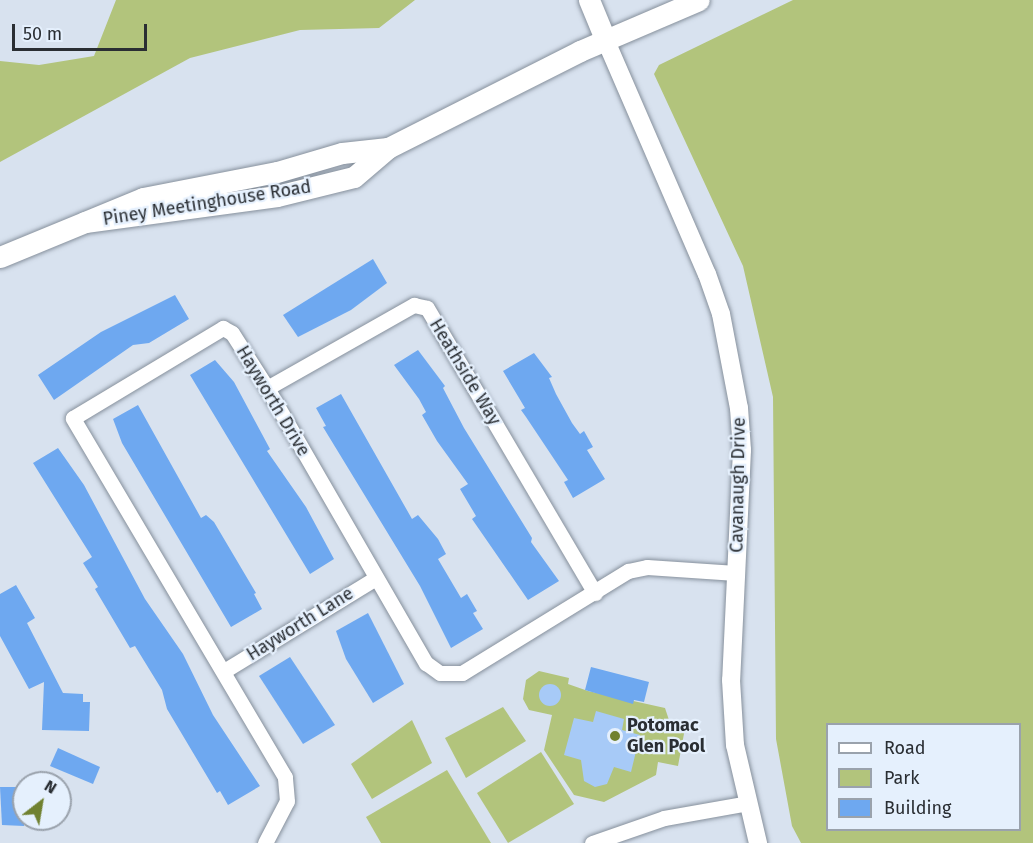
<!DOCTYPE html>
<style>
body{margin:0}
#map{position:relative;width:1033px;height:843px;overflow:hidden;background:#d8e2ef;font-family:"Fira Sans",sans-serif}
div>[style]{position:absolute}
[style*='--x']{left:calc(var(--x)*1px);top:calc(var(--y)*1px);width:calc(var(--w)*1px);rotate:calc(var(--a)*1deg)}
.green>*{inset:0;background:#b2c47c}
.water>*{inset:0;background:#a7caf7}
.round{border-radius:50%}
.building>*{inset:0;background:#6ea8f0}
.roads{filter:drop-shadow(0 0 2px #86909c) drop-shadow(0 0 2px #86909c)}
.minor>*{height:15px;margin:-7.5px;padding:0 7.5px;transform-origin:7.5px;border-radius:7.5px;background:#fff}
.tertiary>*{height:18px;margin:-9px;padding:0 9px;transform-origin:9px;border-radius:9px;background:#fff}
.secondary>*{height:21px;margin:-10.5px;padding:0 10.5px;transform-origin:10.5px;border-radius:10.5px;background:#fff}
.dots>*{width:16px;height:16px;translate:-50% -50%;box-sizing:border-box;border:3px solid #e5f0fd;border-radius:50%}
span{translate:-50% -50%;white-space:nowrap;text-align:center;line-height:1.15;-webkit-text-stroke:4.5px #e5f0fd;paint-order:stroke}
.street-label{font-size:18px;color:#2a2e33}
.poi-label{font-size:18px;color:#2a2e33;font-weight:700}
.left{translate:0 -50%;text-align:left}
.legend{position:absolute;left:826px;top:723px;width:195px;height:108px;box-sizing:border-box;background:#e5f0fd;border:2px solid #9aa2ac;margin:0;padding:8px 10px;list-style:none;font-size:18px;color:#2a2e33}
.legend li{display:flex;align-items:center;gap:12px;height:30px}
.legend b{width:30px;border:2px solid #9aa2ac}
.north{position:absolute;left:12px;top:771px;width:60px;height:60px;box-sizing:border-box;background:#e5f0fd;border:2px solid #9aa2ac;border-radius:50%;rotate:31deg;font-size:16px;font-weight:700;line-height:24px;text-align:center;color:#2a2e33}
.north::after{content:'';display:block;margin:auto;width:21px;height:27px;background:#708130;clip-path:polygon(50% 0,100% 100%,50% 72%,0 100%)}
.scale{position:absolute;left:12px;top:24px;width:135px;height:27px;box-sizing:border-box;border:3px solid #2a2e33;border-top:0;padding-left:8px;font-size:18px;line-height:21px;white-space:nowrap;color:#2a2e33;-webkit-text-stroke:4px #e5f0fd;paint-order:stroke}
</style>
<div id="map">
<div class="green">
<i style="clip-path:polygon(116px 0,415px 0,379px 28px,300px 30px,190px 58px,0 162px,0 61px,39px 65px,94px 56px)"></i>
<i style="clip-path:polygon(evenodd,793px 0,1033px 0,1033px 843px,801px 843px,792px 826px,776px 739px,773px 397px,743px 266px,654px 74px,659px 65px,793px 0,828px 724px,1020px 724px,1020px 830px,828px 830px,828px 724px)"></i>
<i style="clip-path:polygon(539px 671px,569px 678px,568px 684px,588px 691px,665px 708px,669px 720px,686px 723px,678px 766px,658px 762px,656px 775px,604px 802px,574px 795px,544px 750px,552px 715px,529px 710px,523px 699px,526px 680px)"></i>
<i style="clip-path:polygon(503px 707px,526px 741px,466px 778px,445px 738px)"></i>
<i style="clip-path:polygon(412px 720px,432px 763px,372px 799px,351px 764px)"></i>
<i style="clip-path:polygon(541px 752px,574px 804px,508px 843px,477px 793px)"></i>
<i style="clip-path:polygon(447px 770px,491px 843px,381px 843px,366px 817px)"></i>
</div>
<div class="water">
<i class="round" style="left:539px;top:684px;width:22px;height:22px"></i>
<i style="clip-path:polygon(596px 711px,624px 719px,622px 730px,640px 735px,631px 772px,614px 767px,607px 784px,595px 787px,584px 781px,581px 760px,564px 755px,574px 718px,593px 722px)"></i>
</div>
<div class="building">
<i style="clip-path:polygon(373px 259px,387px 283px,351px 310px,298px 337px,283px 315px)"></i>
<i style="clip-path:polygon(175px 295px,189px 319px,149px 343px,133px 345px,54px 400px,38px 375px,101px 332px)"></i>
<i style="clip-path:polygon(418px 350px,445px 386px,443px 388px,464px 428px,532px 538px,531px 542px,559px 581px,528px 600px,472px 519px,476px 516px,460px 489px,468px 484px,437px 441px,422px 415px,426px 412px,419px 399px,394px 365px)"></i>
<i style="clip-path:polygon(534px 353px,552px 377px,549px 378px,556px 394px,572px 423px,580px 434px,584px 431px,593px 447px,587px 450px,605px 479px,573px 498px,564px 482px,568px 480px,526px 417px,521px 410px,525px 408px,503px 371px)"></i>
<i style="clip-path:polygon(215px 360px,234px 382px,270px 449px,267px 451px,306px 507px,334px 559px,310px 574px,190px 375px)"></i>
<i style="clip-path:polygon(341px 394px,412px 519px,418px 515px,438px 539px,446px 554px,438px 559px,461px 598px,467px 594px,477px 611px,473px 613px,483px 629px,451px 648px,420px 586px,323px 427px,326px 426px,316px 408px)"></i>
<i style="clip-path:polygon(138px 405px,201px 518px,206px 515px,214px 522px,256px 593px,254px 594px,262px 609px,231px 627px,122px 443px,113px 419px)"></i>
<i style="clip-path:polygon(58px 448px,84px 485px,145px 599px,183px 654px,213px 715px,260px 786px,228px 805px,220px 791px,217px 793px,167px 709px,162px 690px,135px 646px,130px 648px,95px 589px,98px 587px,83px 563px,92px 557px,33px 463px)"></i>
<i style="clip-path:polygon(16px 585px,35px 618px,27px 623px,63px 693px,83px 694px,83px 702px,90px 702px,89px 731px,42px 730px,44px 682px,29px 689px,0 636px,0 594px)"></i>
<i style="clip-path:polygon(368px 613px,404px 684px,373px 703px,346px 659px,336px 631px)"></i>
<i style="clip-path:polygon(290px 657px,335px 725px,303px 744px,259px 676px)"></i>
<i style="clip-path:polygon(591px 667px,649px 682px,644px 702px,634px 700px,633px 704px,585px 690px)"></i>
<i style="clip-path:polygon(58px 748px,100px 767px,93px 784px,50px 766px)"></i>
<i style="clip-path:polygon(0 787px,24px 787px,24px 826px,2px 825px)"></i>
</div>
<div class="roads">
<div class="minor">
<i style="--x:267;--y:388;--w:169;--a:-29.5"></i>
<i style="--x:414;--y:305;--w:13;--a:13"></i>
<i style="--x:427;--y:308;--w:331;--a:59.5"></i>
<i style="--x:224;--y:671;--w:178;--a:-31.5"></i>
<i style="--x:265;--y:843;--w:47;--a:-62.4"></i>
<i style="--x:287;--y:801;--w:24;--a:-95"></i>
<i style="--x:285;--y:777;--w:417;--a:-120.6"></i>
<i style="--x:73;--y:418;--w:175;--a:-31"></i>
<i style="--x:223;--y:328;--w:10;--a:29"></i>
<i style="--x:232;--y:333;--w:65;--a:57.5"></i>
<i style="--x:267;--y:388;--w:318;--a:60"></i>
<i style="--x:426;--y:663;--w:17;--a:36"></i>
<i style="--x:440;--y:673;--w:22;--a:0"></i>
<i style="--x:462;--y:673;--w:195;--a:-31.6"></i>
<i style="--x:628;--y:571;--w:19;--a:-12"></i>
<i style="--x:647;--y:567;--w:89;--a:3.9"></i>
<i style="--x:592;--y:843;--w:76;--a:-19.1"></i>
<i style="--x:664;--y:818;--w:85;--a:-10.1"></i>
</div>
<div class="tertiary">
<i style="--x:606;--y:41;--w:254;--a:66.6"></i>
<i style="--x:707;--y:274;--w:42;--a:70.7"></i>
<i style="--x:721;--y:314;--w:96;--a:79.2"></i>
<i style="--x:739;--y:408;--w:42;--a:85.9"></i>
<i style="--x:742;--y:450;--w:230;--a:92.7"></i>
<i style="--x:731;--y:680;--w:65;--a:86.5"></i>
<i style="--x:735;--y:745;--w:101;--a:76.8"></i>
</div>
<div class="secondary">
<i style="--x:589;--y:0;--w:44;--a:67.5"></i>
<i style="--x:85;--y:222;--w:194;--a:-7.7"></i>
<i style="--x:277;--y:196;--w:79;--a:-13.9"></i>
<i style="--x:354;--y:177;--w:45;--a:-40.5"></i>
<i style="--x:388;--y:148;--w:215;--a:-26.8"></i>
<i style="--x:580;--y:51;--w:129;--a:-23.2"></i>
<i style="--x:0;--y:257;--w:155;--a:-22.4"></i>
<i style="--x:143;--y:198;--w:136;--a:-11"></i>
<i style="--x:277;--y:172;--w:68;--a:-16.3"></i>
<i style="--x:342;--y:153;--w:46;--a:-6.2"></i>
</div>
</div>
<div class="dots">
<i style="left:615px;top:736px;background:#708130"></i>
</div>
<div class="street-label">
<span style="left:207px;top:203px;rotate:-9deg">Piney Meetinghouse Road</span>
<span style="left:465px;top:372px;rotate:59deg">Heathside Way</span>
<span style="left:273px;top:401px;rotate:59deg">Hayworth Drive</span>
<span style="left:738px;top:485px;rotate:-89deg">Cavanaugh Drive</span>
<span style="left:300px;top:624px;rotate:-32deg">Hayworth Lane</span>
</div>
<div class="poi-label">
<span class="left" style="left:627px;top:736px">Potomac<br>Glen Pool</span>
</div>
<ul class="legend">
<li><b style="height:8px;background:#fff"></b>Road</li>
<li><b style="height:16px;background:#b2c47c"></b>Park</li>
<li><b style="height:16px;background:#6ea8f0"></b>Building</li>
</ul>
<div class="north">N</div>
<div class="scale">50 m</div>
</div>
